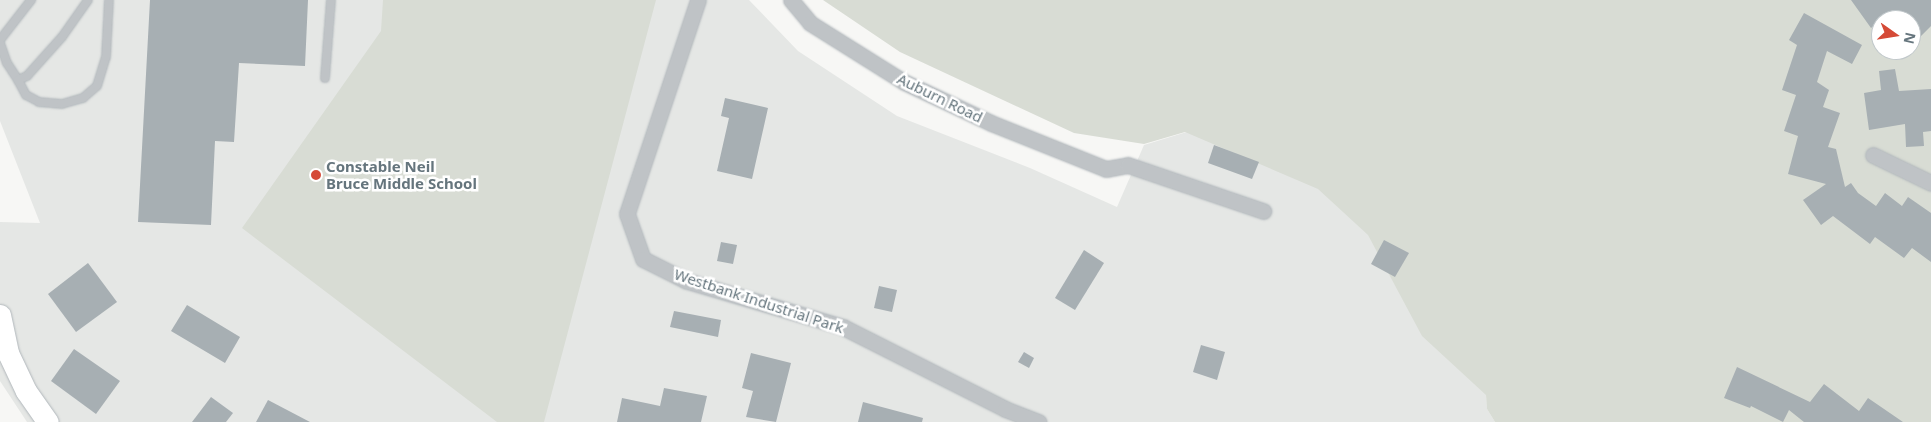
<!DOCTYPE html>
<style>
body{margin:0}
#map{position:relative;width:1931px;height:422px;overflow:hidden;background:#f7f7f5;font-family:"Noto Sans",sans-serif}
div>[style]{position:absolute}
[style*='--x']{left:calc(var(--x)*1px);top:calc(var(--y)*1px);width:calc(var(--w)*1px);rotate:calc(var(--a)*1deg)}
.built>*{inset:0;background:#e5e7e5}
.green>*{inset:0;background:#d8dcd4}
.building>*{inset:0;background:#a7afb3}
.roads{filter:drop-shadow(0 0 1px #b1b7bb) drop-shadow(0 0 1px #b1b7bb)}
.lane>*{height:8px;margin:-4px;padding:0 4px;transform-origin:4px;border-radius:4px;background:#bfc3c6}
.street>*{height:15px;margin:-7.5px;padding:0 7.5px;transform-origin:7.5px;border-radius:7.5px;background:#bfc3c6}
.secondary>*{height:21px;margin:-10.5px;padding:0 10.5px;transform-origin:10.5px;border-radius:10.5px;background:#fff}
.dots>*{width:14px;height:14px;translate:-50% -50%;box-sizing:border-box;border:2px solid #fff;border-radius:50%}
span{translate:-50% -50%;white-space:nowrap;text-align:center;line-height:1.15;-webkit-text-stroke:5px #fff;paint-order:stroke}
.street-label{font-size:15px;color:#65757d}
.poi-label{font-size:15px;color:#65757d;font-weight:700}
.left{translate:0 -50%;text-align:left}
.north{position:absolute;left:1871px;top:10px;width:50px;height:50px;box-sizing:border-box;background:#fff;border:1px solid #c1c8cb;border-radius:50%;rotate:103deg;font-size:14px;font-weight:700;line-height:20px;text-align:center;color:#65757d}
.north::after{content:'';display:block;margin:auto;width:18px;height:22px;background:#d54a37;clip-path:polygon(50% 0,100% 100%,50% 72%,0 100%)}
</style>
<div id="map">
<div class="built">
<i style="clip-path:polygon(0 0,749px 0,798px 51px,897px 116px,1030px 168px,1117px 207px,1144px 145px,1236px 117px,1480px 258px,1487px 409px,1495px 422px,27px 422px,0 381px,0 222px,40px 223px,0 121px)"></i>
</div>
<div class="green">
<i style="clip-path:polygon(383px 0,656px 0,544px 422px,497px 422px,242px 228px,381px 31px)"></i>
<i style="clip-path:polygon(evenodd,823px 0,1931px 0,1931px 422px,1495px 422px,1487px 409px,1486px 395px,1422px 336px,1368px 235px,1318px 189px,1185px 132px,1144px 144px,1074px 133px,900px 52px,823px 0,1881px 20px,1911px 20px,1911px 50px,1881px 50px,1881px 20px)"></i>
</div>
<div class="building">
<i style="clip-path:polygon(150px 0,308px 0,305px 66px,239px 63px,234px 142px,215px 141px,211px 225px,138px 222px)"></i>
<i style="clip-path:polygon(1851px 0,1931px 0,1931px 26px,1917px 40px,1911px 34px,1911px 20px,1881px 20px,1871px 28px)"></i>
<i style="clip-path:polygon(1804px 13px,1862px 45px,1852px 64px,1827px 51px,1817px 82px,1829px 90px,1823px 107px,1840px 113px,1828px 147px,1836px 149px,1845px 187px,1851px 183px,1858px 193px,1876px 206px,1885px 193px,1902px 206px,1908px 197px,1931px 213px,1931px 262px,1912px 248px,1904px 258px,1875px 237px,1870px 244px,1833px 216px,1821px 225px,1803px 200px,1826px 184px,1788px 174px,1798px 136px,1784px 131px,1796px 95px,1782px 90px,1797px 45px,1789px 40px)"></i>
<i style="clip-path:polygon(1895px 69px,1899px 91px,1931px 89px,1931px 131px,1923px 132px,1924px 146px,1906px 147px,1905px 124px,1869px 130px,1864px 93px,1881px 90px,1879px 71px)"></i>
<i style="clip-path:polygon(725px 98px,768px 108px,752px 179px,717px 171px,729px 118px,721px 116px)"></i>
<i style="clip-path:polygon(1214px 145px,1259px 162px,1252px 179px,1208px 163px)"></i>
<i style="clip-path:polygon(1384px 240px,1409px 253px,1395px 277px,1371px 264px)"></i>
<i style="clip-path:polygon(721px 242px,737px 245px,733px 264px,717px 261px)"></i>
<i style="clip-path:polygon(1084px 250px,1104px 263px,1075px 310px,1055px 298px)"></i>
<i style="clip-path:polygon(88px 263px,117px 302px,76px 332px,48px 294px)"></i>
<i style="clip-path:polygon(879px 286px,897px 290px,892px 312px,874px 308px)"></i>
<i style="clip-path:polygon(187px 305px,240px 337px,225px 363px,171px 331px)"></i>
<i style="clip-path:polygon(674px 311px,721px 320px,718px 337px,670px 327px)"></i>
<i style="clip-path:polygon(1201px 345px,1225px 352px,1217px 380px,1193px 372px)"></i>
<i style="clip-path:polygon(74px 349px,120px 381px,96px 414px,51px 381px)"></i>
<i style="clip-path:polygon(1024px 352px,1034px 358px,1029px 368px,1018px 362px)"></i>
<i style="clip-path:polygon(751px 353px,791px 363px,776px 422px,746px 417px,753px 391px,742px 388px)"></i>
<i style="clip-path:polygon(1737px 367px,1810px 402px,1824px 384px,1859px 411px,1868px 398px,1903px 422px,1804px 422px,1789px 410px,1783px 422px,1751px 406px,1750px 408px,1724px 398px)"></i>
<i style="clip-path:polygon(664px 388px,707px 396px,701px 422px,617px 422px,622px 398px,660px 406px)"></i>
<i style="clip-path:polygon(211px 397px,233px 413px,226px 422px,192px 422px)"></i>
<i style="clip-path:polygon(268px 400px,310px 422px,256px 422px)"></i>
<i style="clip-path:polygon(863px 402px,923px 418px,922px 422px,858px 422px)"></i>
</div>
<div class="roads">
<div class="lane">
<i style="--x:0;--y:40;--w:51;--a:-52.2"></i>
<i style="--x:0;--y:43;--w:21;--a:71"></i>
<i style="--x:7;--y:63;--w:20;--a:57"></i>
<i style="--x:18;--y:80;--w:10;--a:-24"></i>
<i style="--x:27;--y:76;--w:52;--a:-48.1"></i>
<i style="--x:62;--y:37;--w:45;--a:-54.9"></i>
<i style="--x:325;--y:78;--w:78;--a:-85.6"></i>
<i style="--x:18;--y:80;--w:17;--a:62"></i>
<i style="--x:26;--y:95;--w:15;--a:28"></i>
<i style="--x:39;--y:102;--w:23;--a:5"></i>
<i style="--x:62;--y:104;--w:22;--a:-16"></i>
<i style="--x:83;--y:98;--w:18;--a:-41"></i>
<i style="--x:97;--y:86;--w:30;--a:-73"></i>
<i style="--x:106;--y:57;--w:57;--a:-87"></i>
</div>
<div class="street">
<i style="--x:698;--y:0;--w:225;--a:108.4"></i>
<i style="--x:627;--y:214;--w:48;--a:70.4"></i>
<i style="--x:643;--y:259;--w:49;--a:26.6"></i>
<i style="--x:687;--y:281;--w:163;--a:16.4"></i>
<i style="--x:843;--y:327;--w:182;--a:26.8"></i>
<i style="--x:1005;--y:409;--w:36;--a:21"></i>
<i style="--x:791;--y:0;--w:30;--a:50"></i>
<i style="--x:810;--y:23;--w:111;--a:32.1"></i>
<i style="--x:904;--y:82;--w:96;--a:25.2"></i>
<i style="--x:991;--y:123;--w:124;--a:21.8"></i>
<i style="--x:1106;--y:169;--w:22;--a:-10"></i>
<i style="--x:1128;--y:165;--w:143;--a:18.8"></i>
<i style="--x:1873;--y:155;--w:64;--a:25.8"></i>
</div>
<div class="secondary">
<i style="--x:0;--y:315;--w:39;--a:78"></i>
<i style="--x:8;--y:353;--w:42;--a:64.7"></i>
<i style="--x:26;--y:391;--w:38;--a:55"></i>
</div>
</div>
<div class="dots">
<i style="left:316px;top:175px;background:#d54a37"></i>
</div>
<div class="street-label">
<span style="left:940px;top:98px;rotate:26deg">Auburn Road</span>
<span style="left:759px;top:301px;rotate:18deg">Westbank Industrial Park</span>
</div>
<div class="poi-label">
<span class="left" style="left:326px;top:175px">Constable Neil<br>Bruce Middle School</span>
</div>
<div class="north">N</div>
</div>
